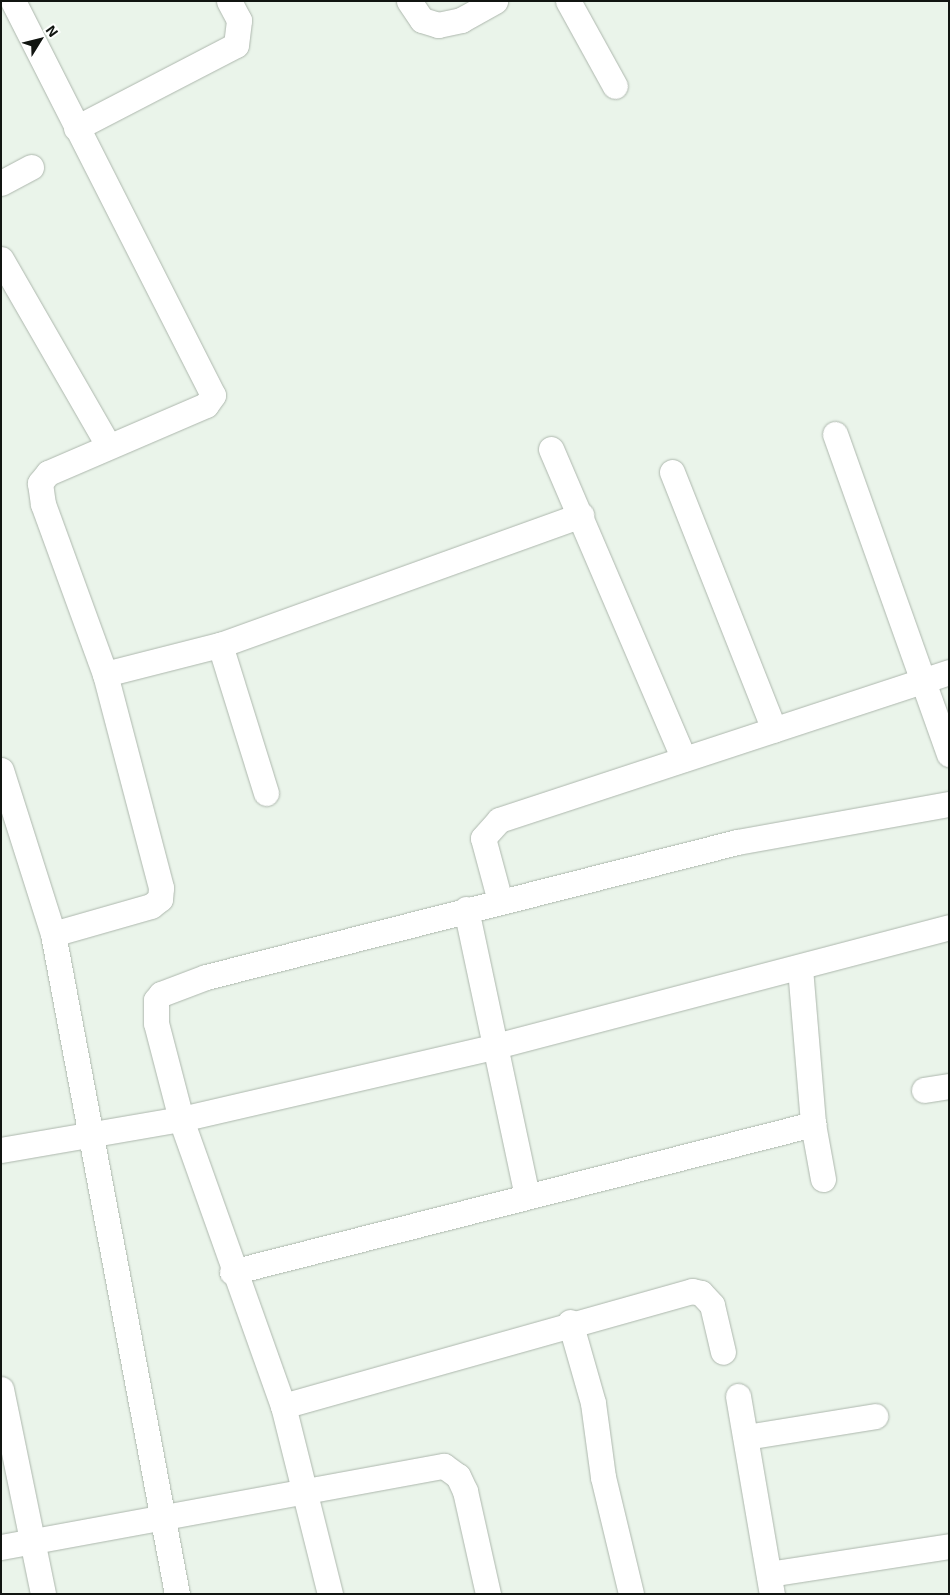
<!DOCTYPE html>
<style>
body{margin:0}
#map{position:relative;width:950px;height:1595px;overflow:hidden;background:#eaf4ea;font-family:"Exo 2",sans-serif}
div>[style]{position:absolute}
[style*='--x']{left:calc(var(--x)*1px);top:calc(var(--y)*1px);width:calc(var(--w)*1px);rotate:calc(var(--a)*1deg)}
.roads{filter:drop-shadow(0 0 1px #adb7ad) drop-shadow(0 0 1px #adb7ad)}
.minor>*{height:25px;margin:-12.5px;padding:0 12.5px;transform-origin:12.5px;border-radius:12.5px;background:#fff}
span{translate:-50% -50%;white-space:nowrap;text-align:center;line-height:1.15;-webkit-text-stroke:4.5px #fdfffd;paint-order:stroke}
.frame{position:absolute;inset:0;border:2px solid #111511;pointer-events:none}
.north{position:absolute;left:15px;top:15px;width:50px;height:50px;-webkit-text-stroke:4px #fdfffd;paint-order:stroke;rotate:54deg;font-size:14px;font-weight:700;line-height:20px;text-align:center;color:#111511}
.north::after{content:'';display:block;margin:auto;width:18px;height:22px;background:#111511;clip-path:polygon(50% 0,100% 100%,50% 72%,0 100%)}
</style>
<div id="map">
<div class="roads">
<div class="minor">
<i style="--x:13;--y:1;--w:442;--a:63.1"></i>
<i style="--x:213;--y:395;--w:12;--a:125"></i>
<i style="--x:206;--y:405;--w:172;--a:156.7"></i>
<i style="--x:48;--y:473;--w:13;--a:129"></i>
<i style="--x:40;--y:483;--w:21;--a:82"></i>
<i style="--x:43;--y:504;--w:181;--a:70"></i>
<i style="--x:105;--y:674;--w:221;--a:75.3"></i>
<i style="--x:161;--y:888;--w:11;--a:95"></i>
<i style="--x:160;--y:899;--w:11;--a:142"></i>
<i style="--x:151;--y:906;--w:102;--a:164.1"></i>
<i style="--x:409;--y:1;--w:23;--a:56"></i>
<i style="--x:422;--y:20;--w:17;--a:17"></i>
<i style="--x:438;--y:25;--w:24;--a:-12"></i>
<i style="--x:461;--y:20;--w:39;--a:-29"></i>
<i style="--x:568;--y:1;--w:97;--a:61.1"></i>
<i style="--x:76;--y:128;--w:180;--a:-27.4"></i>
<i style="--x:236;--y:45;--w:25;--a:-83"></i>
<i style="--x:239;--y:20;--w:21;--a:-118"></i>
<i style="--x:1;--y:183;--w:34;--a:-28"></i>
<i style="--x:1;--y:259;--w:215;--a:60.1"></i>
<i style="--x:835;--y:434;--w:340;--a:70.4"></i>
<i style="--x:551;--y:449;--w:337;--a:66.8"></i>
<i style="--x:672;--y:472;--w:277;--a:68.4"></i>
<i style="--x:220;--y:645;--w:155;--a:72.7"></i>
<i style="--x:105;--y:674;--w:119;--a:-14.2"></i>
<i style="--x:220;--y:645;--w:384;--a:-19.8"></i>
<i style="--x:1;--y:770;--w:172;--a:72.4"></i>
<i style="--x:53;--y:934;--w:672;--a:79.36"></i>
<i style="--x:500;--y:901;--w:65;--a:-105.1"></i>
<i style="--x:483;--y:838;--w:24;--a:-48"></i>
<i style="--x:499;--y:820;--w:474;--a:-18.2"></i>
<i style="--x:466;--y:909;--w:293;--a:78"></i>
<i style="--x:800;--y:968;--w:157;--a:85.2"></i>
<i style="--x:813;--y:1124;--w:56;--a:79.7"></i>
<i style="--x:924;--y:1090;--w:25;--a:-9"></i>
<i style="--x:1;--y:1150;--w:183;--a:-9.8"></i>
<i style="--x:181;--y:1119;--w:323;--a:-13"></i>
<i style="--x:496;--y:1046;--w:468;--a:-14.7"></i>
<i style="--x:232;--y:1272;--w:600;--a:-14.29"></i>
<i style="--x:570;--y:1322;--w:84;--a:74.1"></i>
<i style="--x:593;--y:1403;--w:75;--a:82.3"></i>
<i style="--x:603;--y:1477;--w:120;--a:76.5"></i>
<i style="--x:1;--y:1389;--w:209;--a:78.4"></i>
<i style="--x:738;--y:1396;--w:201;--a:80.3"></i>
<i style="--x:283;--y:1406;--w:425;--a:-15.7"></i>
<i style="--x:692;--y:1291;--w:9;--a:13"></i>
<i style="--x:701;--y:1293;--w:16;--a:47"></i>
<i style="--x:712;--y:1305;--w:48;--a:76.8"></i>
<i style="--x:746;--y:1437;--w:131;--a:-9.2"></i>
<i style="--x:1;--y:1547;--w:450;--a:-10.4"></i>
<i style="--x:444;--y:1466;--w:17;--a:36"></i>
<i style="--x:458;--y:1476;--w:17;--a:65"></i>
<i style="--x:465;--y:1491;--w:106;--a:77.4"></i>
<i style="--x:769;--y:1574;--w:182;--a:-8.8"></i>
<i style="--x:330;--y:1594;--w:194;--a:-104"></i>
<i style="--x:283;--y:1406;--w:305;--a:-109.6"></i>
<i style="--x:181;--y:1119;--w:99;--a:-104.6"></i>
<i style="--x:156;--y:1023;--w:23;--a:-90"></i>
<i style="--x:156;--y:1000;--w:8;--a:-50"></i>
<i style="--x:161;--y:994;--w:48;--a:-20.7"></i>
<i style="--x:206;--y:977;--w:548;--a:-14.26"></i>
<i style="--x:737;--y:842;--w:215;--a:-10.2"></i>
</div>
</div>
<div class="frame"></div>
<div class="north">N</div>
</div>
